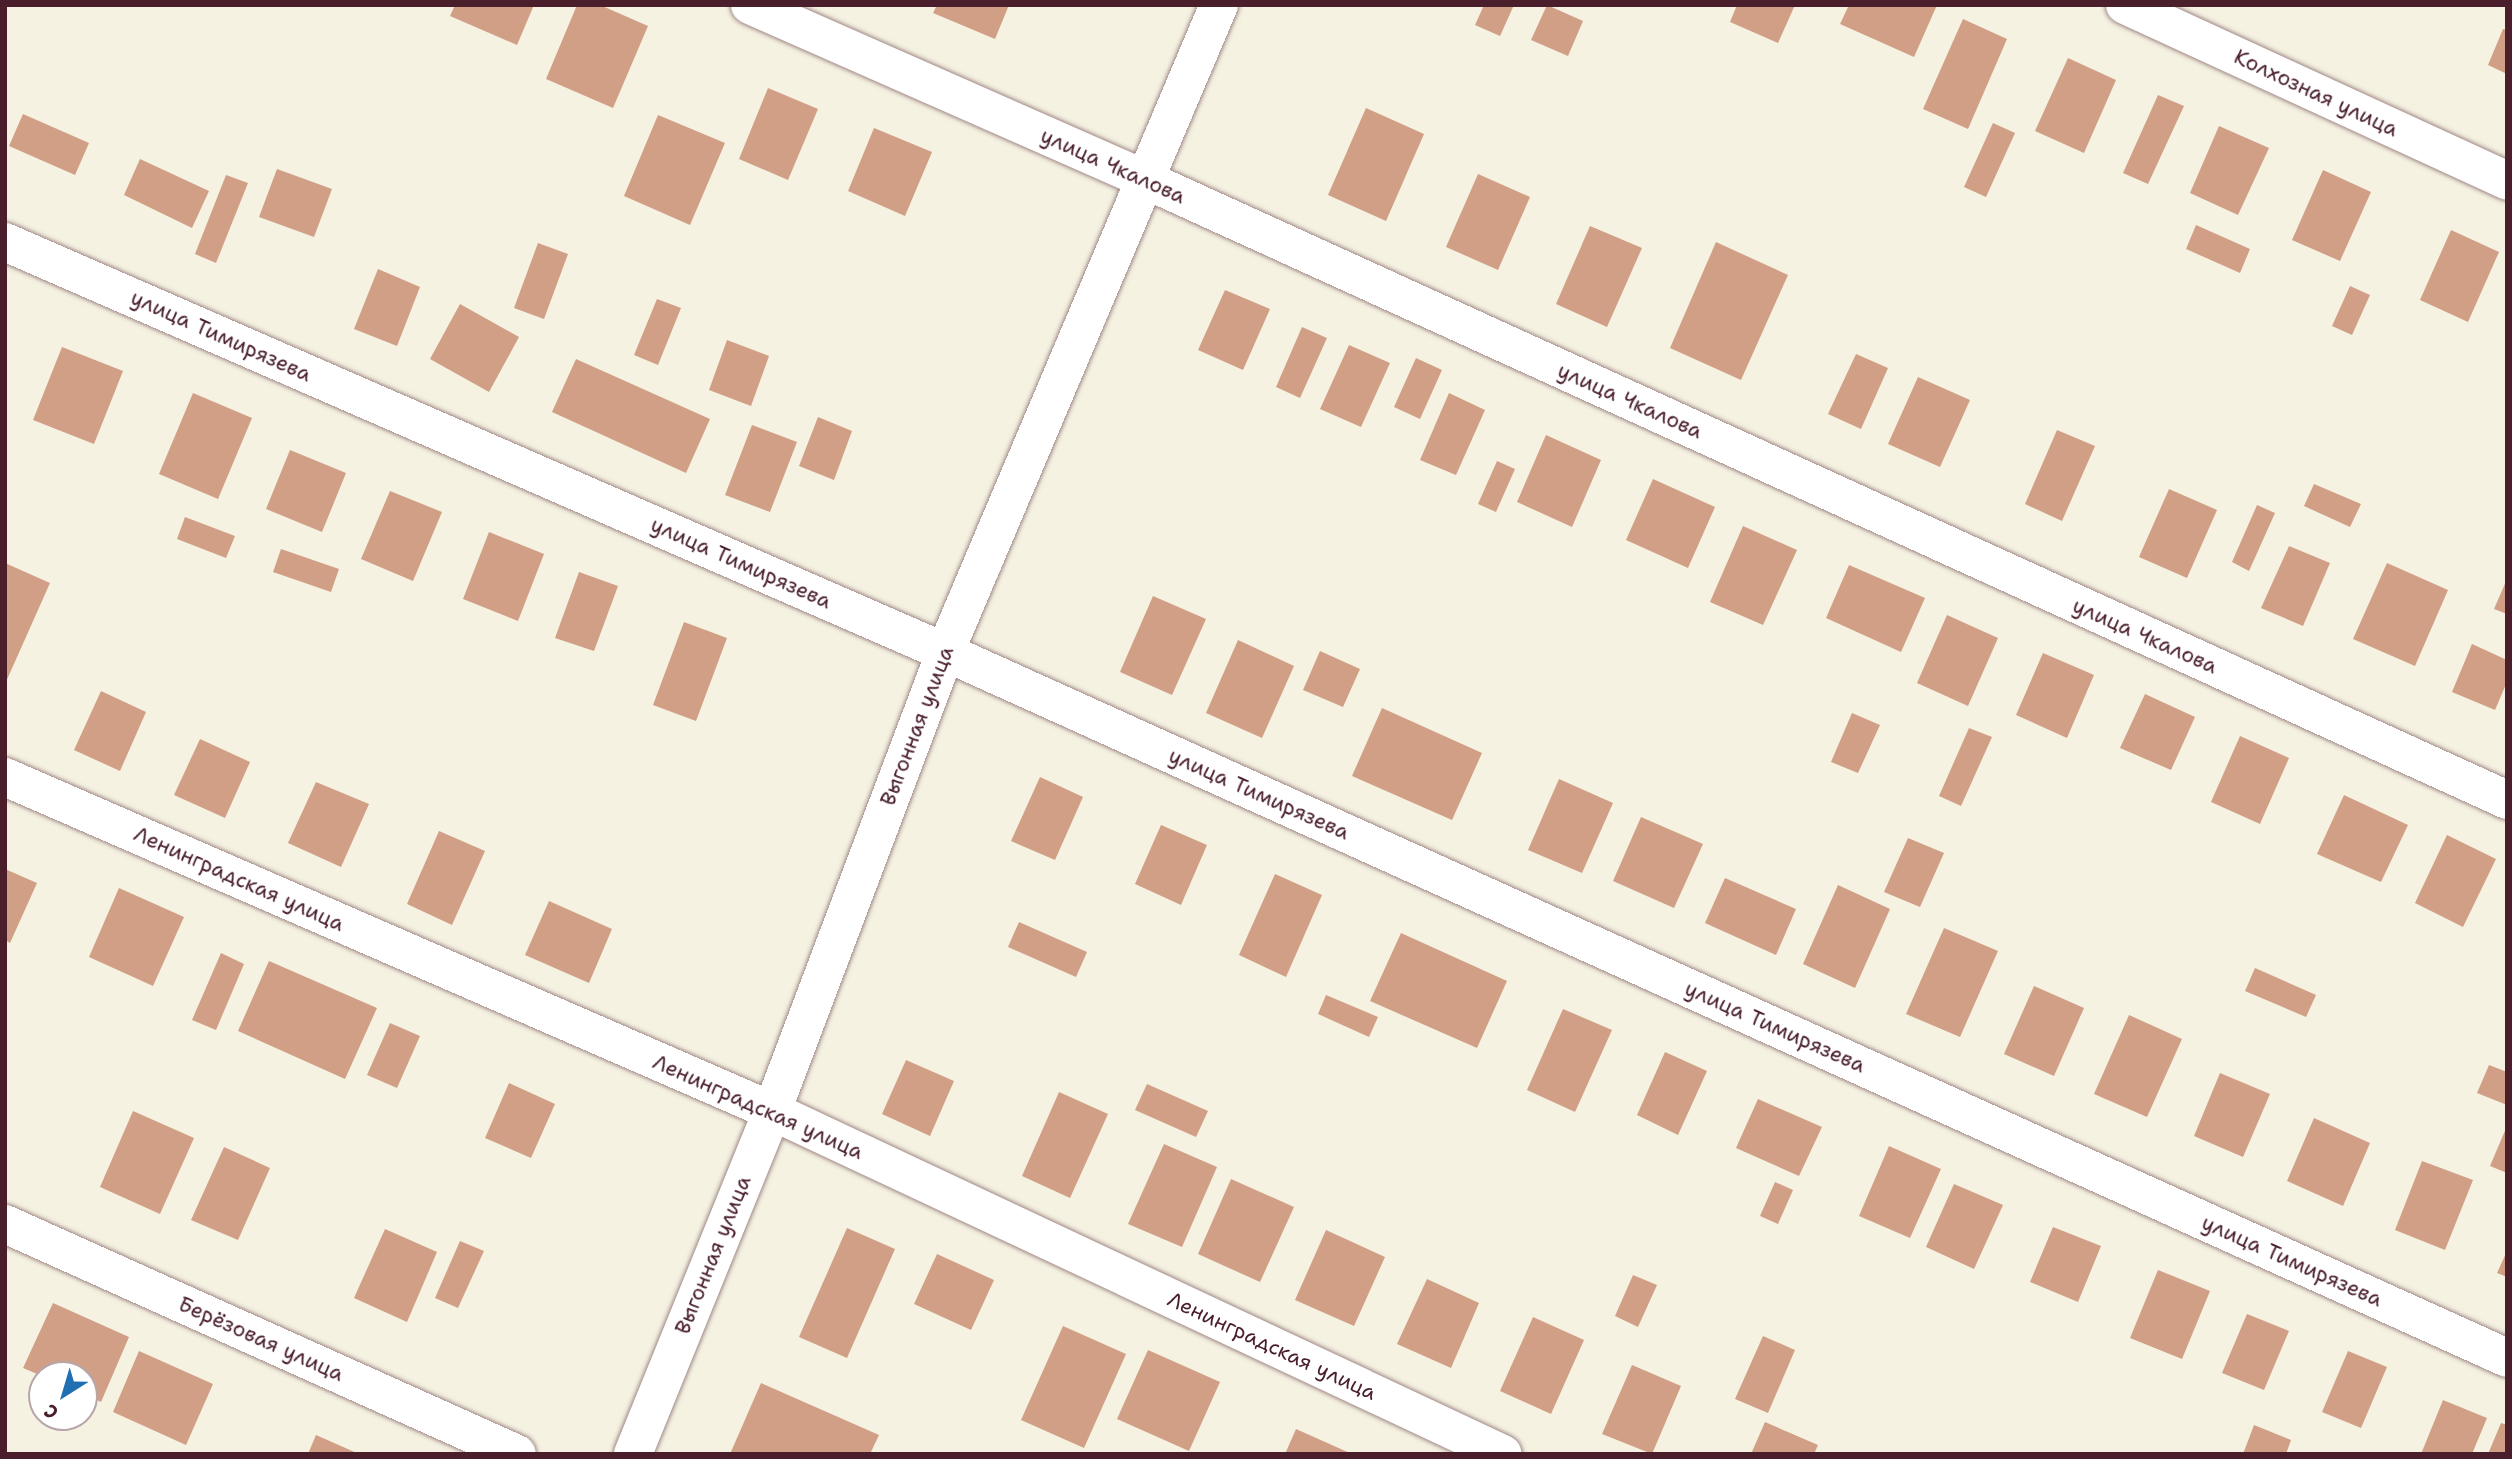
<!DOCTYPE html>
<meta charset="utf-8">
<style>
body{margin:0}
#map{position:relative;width:2512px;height:1459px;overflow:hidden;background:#f5f2e2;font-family:"Shantell Sans",sans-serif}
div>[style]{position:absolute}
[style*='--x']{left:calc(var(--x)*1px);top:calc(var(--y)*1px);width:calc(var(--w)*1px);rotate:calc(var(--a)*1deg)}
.building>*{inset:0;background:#d19f86}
.roads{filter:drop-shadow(0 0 2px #a08886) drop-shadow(0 0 2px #a08886)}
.minor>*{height:38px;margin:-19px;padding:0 19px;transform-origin:19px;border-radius:19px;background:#fff}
span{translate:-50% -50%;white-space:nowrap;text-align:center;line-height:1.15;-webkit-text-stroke:7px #fff;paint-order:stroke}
.street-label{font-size:21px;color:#4a1f2b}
.frame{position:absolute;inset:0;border:7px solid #4a1f2b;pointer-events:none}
.north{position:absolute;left:28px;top:1361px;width:70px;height:70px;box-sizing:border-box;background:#fff;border:2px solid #b7a5aa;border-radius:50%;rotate:217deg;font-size:19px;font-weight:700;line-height:28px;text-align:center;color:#4a1f2b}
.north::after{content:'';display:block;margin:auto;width:24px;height:32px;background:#1f6fb2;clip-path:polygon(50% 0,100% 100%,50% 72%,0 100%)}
</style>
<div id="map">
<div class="building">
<i style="clip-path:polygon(455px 5px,534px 5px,517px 45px,450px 16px)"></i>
<i style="clip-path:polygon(577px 5px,600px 5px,648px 26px,613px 108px,546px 79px)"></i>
<i style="clip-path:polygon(937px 5px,1009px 5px,995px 39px,933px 13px)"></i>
<i style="clip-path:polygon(1484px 5px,1514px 5px,1500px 36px,1475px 25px)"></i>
<i style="clip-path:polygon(1547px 5px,1583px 21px,1568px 56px,1531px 40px)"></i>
<i style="clip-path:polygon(1737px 5px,1795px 5px,1778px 43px,1730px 22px)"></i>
<i style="clip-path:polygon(1849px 5px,1937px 5px,1914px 57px,1840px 24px)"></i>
<i style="clip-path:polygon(1963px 19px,2007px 39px,1968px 129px,1923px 109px)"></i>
<i style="clip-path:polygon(2503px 29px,2507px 30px,2507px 74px,2488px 65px)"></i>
<i style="clip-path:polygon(2068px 58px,2116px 80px,2084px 153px,2035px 131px)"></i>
<i style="clip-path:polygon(768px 88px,818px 109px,788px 180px,739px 159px)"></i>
<i style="clip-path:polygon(2158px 95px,2184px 106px,2148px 184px,2123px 173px)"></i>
<i style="clip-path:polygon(1366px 108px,1424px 134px,1386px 221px,1328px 195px)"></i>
<i style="clip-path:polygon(23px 114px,89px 143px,75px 175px,9px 146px)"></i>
<i style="clip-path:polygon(658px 115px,725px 143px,690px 225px,624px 196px)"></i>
<i style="clip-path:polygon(1993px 123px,2015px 133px,1986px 197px,1964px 187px)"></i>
<i style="clip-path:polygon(2219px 126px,2269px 148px,2238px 215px,2190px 193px)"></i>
<i style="clip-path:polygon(874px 128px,932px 152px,905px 216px,848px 191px)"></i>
<i style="clip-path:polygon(140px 159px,209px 191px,192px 228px,124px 195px)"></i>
<i style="clip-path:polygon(277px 169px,332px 189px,314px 237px,259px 217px)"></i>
<i style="clip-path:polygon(2323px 170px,2371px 192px,2340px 261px,2292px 240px)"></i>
<i style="clip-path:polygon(1478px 174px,1530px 197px,1498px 270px,1446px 247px)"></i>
<i style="clip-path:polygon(226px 175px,248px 183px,216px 263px,195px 254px)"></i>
<i style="clip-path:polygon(2196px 225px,2250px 249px,2240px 273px,2186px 249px)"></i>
<i style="clip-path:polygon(1590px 226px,1642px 248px,1607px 327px,1556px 304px)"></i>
<i style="clip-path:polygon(2451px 230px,2499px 252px,2468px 322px,2420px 300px)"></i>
<i style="clip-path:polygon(1716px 242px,1788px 275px,1741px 380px,1670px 348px)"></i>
<i style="clip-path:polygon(538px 243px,568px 254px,544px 319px,514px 308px)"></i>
<i style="clip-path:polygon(378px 269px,420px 287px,397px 346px,354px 329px)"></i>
<i style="clip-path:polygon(2350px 286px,2370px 295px,2352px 335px,2332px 326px)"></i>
<i style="clip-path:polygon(1225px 290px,1270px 309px,1243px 370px,1198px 350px)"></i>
<i style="clip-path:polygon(657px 299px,681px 308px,658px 365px,634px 355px)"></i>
<i style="clip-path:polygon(460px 304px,519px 337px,489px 392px,430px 359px)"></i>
<i style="clip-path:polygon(1302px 327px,1327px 338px,1300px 398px,1276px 387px)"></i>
<i style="clip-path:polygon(727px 340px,769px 356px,751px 406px,709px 390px)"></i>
<i style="clip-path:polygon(1349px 345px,1390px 363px,1361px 427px,1320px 409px)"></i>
<i style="clip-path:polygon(62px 347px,123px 371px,94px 444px,33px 420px)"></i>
<i style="clip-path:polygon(1856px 354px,1888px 368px,1861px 429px,1828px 414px)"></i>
<i style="clip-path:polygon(1416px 358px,1442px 370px,1420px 419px,1394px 407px)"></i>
<i style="clip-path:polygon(576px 359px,710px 419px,686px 473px,552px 412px)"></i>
<i style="clip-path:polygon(1918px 377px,1970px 400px,1940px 467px,1888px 444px)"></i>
<i style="clip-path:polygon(193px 393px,252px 418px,218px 499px,159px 474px)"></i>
<i style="clip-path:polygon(1449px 393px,1485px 410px,1456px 475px,1420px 460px)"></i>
<i style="clip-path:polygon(818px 417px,852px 431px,834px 480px,799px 466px)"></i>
<i style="clip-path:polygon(752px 425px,797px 442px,770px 512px,725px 495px)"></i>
<i style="clip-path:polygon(2057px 430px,2095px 446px,2062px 521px,2025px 504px)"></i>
<i style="clip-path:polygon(1546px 435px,1601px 460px,1572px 527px,1517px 502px)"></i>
<i style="clip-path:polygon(290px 450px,346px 473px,322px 532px,266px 509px)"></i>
<i style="clip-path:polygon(1497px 461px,1515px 469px,1496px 512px,1478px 504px)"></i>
<i style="clip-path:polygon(1653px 479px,1715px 507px,1688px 568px,1626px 540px)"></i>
<i style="clip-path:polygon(2314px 484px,2361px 504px,2350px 527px,2304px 506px)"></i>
<i style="clip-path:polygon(2169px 489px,2217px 510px,2187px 578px,2139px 557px)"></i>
<i style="clip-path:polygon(390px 491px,442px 512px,413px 581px,361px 559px)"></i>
<i style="clip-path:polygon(2257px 505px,2275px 513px,2249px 571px,2232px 562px)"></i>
<i style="clip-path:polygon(185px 517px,235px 536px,226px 558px,177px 539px)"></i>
<i style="clip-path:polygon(1743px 526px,1797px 550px,1763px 625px,1710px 602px)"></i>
<i style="clip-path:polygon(489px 532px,544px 554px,518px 621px,463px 599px)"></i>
<i style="clip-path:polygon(2289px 546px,2330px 563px,2303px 626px,2261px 608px)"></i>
<i style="clip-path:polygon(281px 549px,339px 569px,331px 592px,273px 572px)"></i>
<i style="clip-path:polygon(5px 563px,50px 583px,5px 684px)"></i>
<i style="clip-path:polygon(2387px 563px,2448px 590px,2415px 666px,2353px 639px)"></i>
<i style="clip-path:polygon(1849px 565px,1925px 598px,1901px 652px,1826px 618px)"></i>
<i style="clip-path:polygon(579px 572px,618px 586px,594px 651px,555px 638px)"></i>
<i style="clip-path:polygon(2507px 579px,2507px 614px,2494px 609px)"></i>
<i style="clip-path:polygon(1153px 596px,1206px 619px,1172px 695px,1120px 672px)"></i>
<i style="clip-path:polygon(1947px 615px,1998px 638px,1968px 706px,1917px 683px)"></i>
<i style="clip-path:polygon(684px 622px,727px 638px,696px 721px,653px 705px)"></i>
<i style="clip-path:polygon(1238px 640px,1294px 666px,1262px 738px,1206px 713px)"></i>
<i style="clip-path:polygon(2472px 644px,2507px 660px,2507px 682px,2495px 710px,2452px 692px)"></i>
<i style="clip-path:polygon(1320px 651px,1360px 669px,1343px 707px,1303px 690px)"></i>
<i style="clip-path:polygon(2043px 653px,2094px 675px,2067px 738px,2016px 715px)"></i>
<i style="clip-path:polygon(101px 691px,146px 712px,120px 771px,74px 750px)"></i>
<i style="clip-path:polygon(2145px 694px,2195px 717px,2171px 770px,2120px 748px)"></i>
<i style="clip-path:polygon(1382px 708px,1482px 753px,1452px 820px,1352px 776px)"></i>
<i style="clip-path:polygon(1852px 713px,1880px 725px,1858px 773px,1831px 762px)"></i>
<i style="clip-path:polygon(1969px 728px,1992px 737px,1961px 806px,1939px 796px)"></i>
<i style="clip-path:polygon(2240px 736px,2289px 758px,2260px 824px,2211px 802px)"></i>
<i style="clip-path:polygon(200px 739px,250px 762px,225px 818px,174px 795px)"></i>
<i style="clip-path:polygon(1040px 777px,1083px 797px,1055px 860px,1011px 841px)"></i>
<i style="clip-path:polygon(1559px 779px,1613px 803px,1582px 873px,1528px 850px)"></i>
<i style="clip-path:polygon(316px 782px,369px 804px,341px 867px,288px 843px)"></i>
<i style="clip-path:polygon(2344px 795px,2408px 825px,2381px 882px,2317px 854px)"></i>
<i style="clip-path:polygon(1641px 817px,1703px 844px,1674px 908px,1613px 881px)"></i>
<i style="clip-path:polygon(1161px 825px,1207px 845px,1181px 905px,1135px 884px)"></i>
<i style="clip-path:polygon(439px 831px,485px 851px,452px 925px,407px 904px)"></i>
<i style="clip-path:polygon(2447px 835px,2496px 859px,2463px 927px,2415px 903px)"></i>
<i style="clip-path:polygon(1908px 838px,1944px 853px,1920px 907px,1884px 892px)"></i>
<i style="clip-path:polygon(5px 869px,37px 883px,10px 943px,5px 940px)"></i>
<i style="clip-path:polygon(1275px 874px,1322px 895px,1286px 977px,1239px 955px)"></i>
<i style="clip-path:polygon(1725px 878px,1796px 909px,1776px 955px,1705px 923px)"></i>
<i style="clip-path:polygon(1838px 885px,1890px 909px,1855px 988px,1803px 964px)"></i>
<i style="clip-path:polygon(119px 888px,184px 917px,153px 986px,89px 957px)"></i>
<i style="clip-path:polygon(549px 901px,612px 929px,589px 983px,525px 955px)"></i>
<i style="clip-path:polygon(1019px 922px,1087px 952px,1076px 977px,1008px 947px)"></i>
<i style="clip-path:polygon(1944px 928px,1998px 951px,1960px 1037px,1906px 1014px)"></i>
<i style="clip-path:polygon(1401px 933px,1507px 981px,1477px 1048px,1370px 1001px)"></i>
<i style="clip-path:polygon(221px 953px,244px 964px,216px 1030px,192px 1020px)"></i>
<i style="clip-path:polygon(269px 961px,377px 1008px,345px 1079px,238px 1031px)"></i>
<i style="clip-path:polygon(2255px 968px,2316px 995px,2306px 1017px,2245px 991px)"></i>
<i style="clip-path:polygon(2034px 986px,2084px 1008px,2054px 1076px,2004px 1054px)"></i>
<i style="clip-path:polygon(1326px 995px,1378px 1017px,1369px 1037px,1318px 1014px)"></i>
<i style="clip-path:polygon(1563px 1009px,1612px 1030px,1575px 1112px,1527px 1090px)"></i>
<i style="clip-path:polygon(2129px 1015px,2182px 1039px,2147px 1117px,2094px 1094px)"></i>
<i style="clip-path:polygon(390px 1023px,420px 1036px,397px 1088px,367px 1075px)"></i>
<i style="clip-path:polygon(1665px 1052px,1707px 1071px,1678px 1135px,1637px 1115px)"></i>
<i style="clip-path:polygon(906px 1060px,954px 1081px,930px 1136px,882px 1114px)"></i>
<i style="clip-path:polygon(2489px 1065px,2507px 1072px,2507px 1105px,2477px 1093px)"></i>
<i style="clip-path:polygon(2220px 1073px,2270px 1094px,2243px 1157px,2194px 1136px)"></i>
<i style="clip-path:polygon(509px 1083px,555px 1104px,531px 1158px,485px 1138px)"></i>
<i style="clip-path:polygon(1147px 1084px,1208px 1111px,1196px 1137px,1135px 1110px)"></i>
<i style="clip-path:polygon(1059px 1092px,1108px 1114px,1070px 1198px,1022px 1176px)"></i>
<i style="clip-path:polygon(1758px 1099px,1822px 1127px,1799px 1176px,1736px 1148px)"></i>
<i style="clip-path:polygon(133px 1111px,194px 1138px,160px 1214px,100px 1187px)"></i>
<i style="clip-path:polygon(2314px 1118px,2370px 1143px,2343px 1206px,2287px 1181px)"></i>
<i style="clip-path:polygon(2507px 1126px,2507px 1173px,2490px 1166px)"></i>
<i style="clip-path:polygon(1164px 1144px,1217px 1167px,1182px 1247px,1128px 1224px)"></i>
<i style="clip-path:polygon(1889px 1146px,1941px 1169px,1910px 1238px,1859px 1216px)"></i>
<i style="clip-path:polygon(224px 1147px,270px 1168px,238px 1240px,191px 1220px)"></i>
<i style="clip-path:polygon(2422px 1161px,2473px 1180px,2445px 1250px,2395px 1230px)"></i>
<i style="clip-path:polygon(1231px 1179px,1294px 1207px,1260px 1282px,1198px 1254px)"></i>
<i style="clip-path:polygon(1775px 1182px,1793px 1190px,1778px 1224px,1760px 1216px)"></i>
<i style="clip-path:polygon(1954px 1184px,2003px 1205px,1974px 1269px,1926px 1247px)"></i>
<i style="clip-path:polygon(2053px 1227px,2101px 1246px,2078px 1302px,2030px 1282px)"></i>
<i style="clip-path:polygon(847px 1228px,895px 1249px,847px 1358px,799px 1337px)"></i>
<i style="clip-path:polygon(385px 1229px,437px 1252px,407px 1322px,354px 1298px)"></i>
<i style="clip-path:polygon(1326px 1230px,1385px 1257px,1354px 1326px,1295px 1300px)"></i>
<i style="clip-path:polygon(460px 1241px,484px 1251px,458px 1308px,435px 1298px)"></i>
<i style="clip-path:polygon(2507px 1251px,2507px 1277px,2497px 1273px)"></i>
<i style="clip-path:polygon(937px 1254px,994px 1280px,971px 1330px,914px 1304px)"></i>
<i style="clip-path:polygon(2158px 1270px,2210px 1291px,2182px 1359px,2130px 1338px)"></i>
<i style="clip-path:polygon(1633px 1275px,1657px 1285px,1638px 1327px,1615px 1316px)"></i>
<i style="clip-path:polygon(1427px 1279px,1479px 1303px,1451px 1368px,1397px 1344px)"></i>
<i style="clip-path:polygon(53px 1303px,129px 1337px,101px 1402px,84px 1394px,84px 1375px,42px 1376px,23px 1368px)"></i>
<i style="clip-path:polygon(2247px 1314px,2289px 1331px,2264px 1390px,2222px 1373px)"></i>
<i style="clip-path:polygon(1533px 1317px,1584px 1340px,1551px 1414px,1500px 1391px)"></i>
<i style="clip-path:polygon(1063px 1326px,1126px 1354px,1084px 1448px,1021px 1420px)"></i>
<i style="clip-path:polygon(1763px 1336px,1795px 1350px,1768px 1413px,1735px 1399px)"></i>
<i style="clip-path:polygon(1148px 1350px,1220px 1382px,1189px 1451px,1117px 1419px)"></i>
<i style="clip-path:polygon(139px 1351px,213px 1384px,186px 1445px,113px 1412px)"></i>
<i style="clip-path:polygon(2348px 1351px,2387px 1367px,2361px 1428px,2322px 1412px)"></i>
<i style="clip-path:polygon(1632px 1365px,1681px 1386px,1652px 1454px,1602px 1434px)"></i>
<i style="clip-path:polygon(761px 1383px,879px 1435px,870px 1454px,730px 1454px)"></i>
<i style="clip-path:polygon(2443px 1400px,2487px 1418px,2472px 1454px,2421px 1454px)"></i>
<i style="clip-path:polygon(1765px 1422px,1818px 1445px,1814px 1454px,1751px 1454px)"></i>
<i style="clip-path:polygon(2501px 1423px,2507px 1425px,2507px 1454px,2488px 1454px)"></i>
<i style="clip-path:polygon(2254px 1425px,2291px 1440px,2286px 1454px,2243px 1454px)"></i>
<i style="clip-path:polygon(1296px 1429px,1352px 1454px,1285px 1454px)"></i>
<i style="clip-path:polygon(316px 1435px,359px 1454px,308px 1454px)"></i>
</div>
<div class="roads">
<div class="minor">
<i style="--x:750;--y:5;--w:433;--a:23.8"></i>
<i style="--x:1146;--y:180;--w:1496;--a:24.49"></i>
<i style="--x:2125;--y:5;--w:421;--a:24.7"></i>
<i style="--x:5;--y:242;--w:1026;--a:23.57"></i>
<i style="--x:945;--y:652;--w:1714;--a:24.32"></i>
<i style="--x:5;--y:777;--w:837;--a:23.53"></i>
<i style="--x:772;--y:1111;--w:807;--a:25.14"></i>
<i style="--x:5;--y:1224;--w:561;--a:24.19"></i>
<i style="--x:633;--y:1454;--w:370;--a:-67.9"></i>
<i style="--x:772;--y:1111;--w:491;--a:-69.3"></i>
<i style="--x:945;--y:652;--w:703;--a:-67.05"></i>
</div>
</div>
<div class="street-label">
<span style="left:2316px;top:93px;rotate:25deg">Колхозная улица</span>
<span style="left:1113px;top:166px;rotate:24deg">улица Чкалова</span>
<span style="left:221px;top:336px;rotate:24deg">улица Тимирязева</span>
<span style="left:1630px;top:401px;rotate:24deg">улица Чкалова</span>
<span style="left:741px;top:563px;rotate:24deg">улица Тимирязева</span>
<span style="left:2145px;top:636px;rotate:24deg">улица Чкалова</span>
<span style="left:917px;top:726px;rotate:-69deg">Выгонная улица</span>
<span style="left:1259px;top:794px;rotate:24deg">улица Тимирязева</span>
<span style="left:239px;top:879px;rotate:24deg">Ленинградская улица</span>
<span style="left:1775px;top:1027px;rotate:24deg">улица Тимирязева</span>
<span style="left:758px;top:1107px;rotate:24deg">Ленинградская улица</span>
<span style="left:713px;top:1255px;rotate:-68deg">Выгонная улица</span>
<span style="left:2292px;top:1261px;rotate:24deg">улица Тимирязева</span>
<span style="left:261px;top:1339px;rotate:24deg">Берёзовая улица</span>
<span style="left:1272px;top:1346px;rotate:25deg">Ленинградская улица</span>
</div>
<div class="frame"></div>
<div class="north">С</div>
</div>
